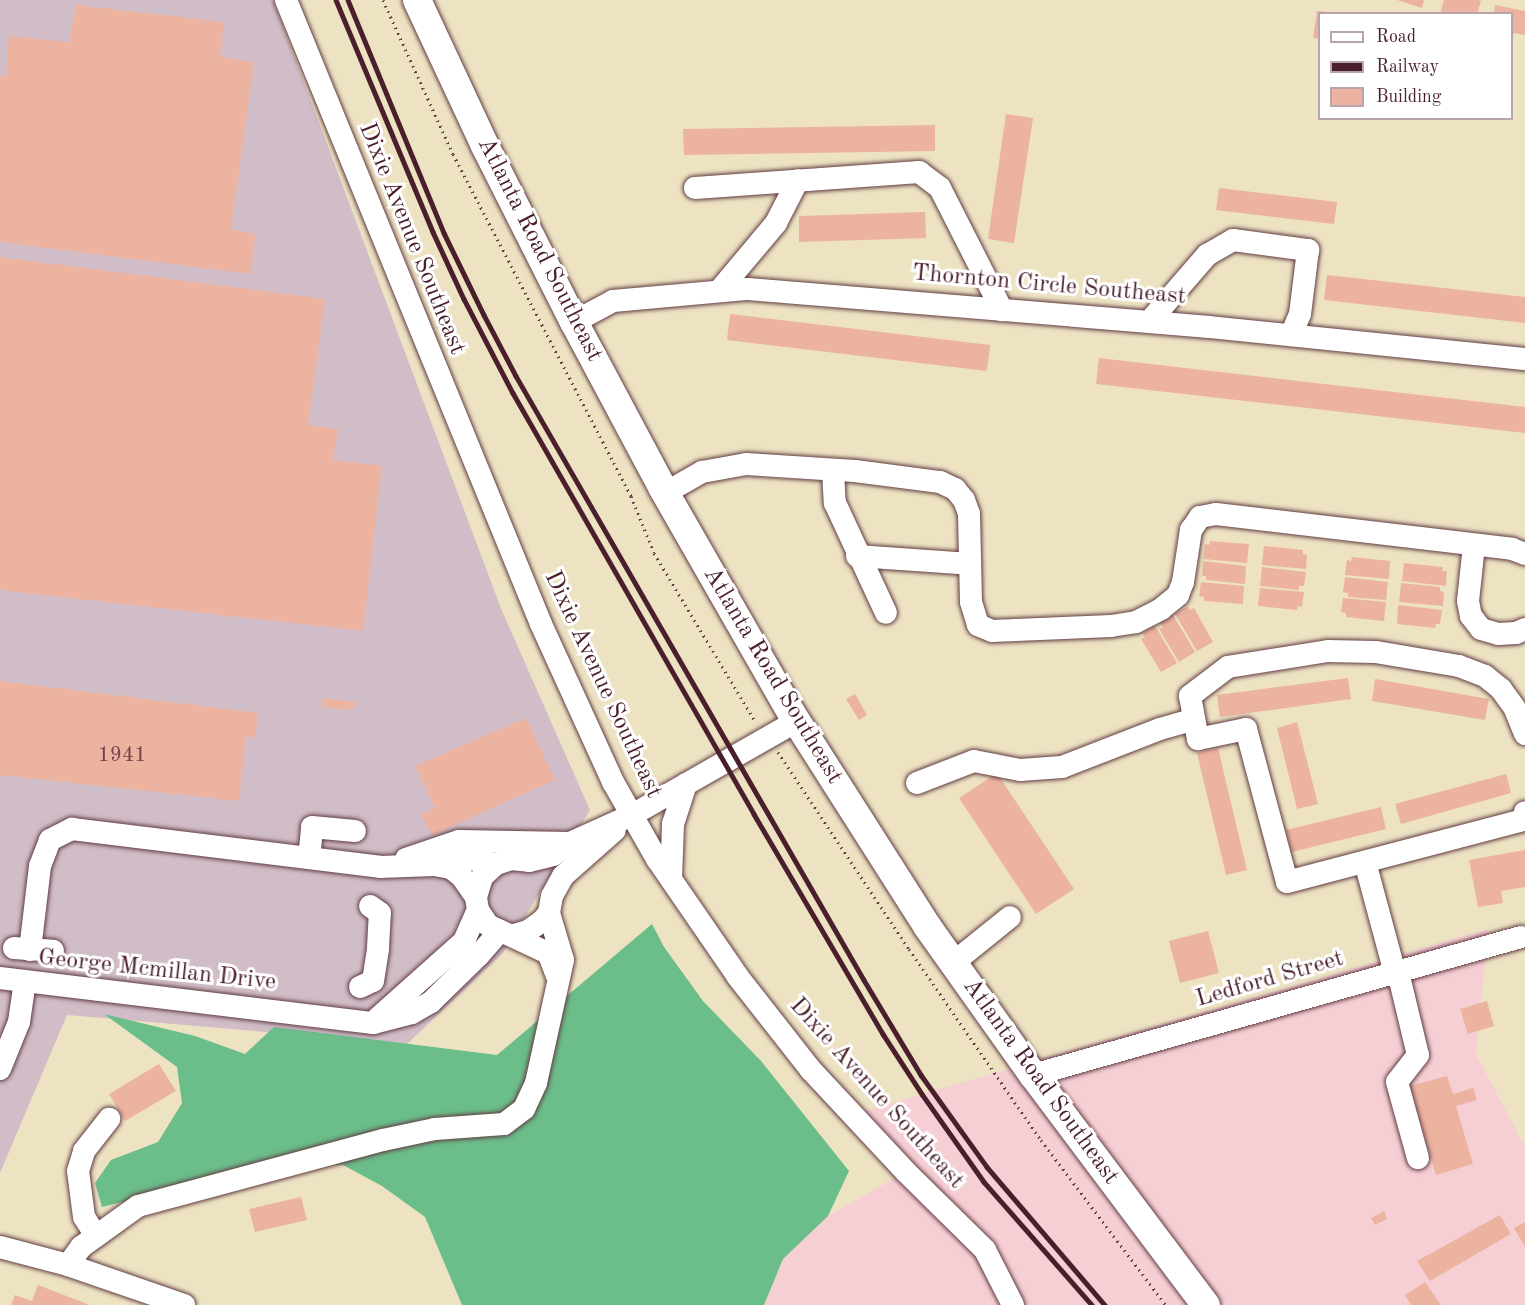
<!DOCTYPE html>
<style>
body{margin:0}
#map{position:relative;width:1525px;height:1305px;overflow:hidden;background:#ede3c3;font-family:"Old Standard TT",serif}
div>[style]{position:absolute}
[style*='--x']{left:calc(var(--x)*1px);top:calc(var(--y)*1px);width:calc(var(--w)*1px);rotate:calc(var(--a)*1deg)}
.built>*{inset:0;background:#f6cfd5}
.industrial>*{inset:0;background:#d1bdc8}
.forest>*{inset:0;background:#6bbd8a}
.building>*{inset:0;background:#ecb3a0}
.path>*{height:3px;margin-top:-1.5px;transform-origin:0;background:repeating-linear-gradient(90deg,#623c42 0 1.5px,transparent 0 6px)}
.roads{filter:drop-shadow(0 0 2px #623c42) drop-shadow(0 0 2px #623c42)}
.minor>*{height:22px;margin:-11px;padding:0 11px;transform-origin:11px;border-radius:11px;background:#fff}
.major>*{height:28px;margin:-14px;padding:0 14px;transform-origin:14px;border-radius:14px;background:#fff}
.rail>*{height:4.5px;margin:-2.25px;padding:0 2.25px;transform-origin:2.25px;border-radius:2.25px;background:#4a1f2b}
span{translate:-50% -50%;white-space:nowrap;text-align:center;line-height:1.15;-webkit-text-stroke:6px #fff;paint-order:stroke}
.number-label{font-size:21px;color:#724448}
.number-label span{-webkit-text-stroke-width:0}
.street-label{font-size:24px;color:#4a1f2b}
.legend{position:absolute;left:1318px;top:12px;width:195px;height:108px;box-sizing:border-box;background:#fff;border:2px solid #b7a5aa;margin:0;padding:8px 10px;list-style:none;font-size:18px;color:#4a1f2b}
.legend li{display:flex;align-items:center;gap:12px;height:30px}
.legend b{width:30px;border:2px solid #b7a5aa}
</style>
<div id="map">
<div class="built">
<i style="clip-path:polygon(1488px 929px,1476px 1054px,1525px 1147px,1525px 1305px,764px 1305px,783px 1259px,828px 1216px,906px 1172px,855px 1114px)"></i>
</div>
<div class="industrial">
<i style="clip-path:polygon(0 0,273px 0,502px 611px,590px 810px,503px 953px,407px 1044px,67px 1015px,0 1173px)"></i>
</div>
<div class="forest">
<i style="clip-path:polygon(652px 924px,664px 947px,703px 1001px,761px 1061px,849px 1171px,828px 1216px,783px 1259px,764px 1305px,462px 1305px,425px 1217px,382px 1186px,343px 1165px,277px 1164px,102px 1207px,95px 1183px,111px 1160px,158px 1142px,182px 1103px,177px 1067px,104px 1014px,195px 1036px,245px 1054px,274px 1027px,497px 1055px)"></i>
</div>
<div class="building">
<i style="clip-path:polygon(1397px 0,1424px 0,1422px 8px)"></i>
<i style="clip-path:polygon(1444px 0,1478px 0,1481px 1px,1477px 14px,1440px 14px)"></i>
<i style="clip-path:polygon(76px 5px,224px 22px,220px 57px,254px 62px,231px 229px,256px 234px,250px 274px,0 242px,0 76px,6px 76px,9px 36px,69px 42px)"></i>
<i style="clip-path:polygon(1495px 5px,1525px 11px,1525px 35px,1514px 33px,1512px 40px,1512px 14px,1494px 14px)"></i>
<i style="clip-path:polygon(1317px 11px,1328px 12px,1320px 14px,1320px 39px,1313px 38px)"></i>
<i style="clip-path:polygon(1006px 114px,1033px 118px,1014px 243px,988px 239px)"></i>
<i style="clip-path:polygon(935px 125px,935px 151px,684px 155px,683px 129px)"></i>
<i style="clip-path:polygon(1219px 188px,1337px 202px,1334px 224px,1216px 210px)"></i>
<i style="clip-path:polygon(925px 212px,926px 238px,799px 242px,799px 216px)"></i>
<i style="clip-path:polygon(0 257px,325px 299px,308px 425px,338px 429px,333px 460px,382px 466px,363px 631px,0 590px)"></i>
<i style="clip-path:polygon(1327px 275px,1525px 297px,1525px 323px,1324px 300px)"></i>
<i style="clip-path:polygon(730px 314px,990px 345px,987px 371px,727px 340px)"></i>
<i style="clip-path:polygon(1099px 358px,1525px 407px,1525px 433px,1096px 384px)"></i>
<i style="clip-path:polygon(1210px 541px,1249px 544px,1247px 563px,1203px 559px,1205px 544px,1209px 545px)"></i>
<i style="clip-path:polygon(1264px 546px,1303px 550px,1303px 554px,1307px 555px,1306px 569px,1262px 565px)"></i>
<i style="clip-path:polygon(1352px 557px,1390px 561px,1389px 579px,1345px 575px,1347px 560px,1351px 561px)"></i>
<i style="clip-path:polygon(1203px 561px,1246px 566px,1245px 584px,1206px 580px,1206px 576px,1202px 576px)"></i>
<i style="clip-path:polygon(1404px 563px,1443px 567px,1442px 571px,1447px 571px,1446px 586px,1402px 581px)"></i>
<i style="clip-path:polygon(1262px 567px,1306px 572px,1304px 586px,1299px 586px,1299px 590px,1260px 586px)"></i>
<i style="clip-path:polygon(1345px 577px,1388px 582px,1386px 600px,1348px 597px,1348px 593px,1343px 592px)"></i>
<i style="clip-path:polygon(1201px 582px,1244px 586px,1243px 604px,1204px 601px,1204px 597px,1199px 596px)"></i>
<i style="clip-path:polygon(1401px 583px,1440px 587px,1440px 591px,1444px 592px,1443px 606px,1399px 602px)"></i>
<i style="clip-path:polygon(1260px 588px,1304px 592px,1302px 607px,1298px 606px,1297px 610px,1258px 606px)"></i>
<i style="clip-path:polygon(1343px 598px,1386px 602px,1384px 621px,1346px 617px,1346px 613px,1341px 612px)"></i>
<i style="clip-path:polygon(1398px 605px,1442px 610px,1440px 624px,1436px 624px,1435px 628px,1397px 624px)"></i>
<i style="clip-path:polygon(1188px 606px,1190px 610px,1194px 608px,1213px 642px,1197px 651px,1175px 614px)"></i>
<i style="clip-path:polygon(1173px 615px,1195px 652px,1179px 662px,1159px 629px,1163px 627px,1160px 623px)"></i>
<i style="clip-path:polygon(1155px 626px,1177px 663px,1161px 672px,1141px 639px,1145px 637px,1142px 633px)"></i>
<i style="clip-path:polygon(1348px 678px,1351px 699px,1220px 717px,1217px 695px)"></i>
<i style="clip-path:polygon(1375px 679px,1489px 699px,1485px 720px,1372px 701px)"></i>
<i style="clip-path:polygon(0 681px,258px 713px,255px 738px,246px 735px,239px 801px,0 775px)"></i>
<i style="clip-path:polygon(855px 694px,867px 715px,859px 720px,846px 699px)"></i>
<i style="clip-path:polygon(323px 698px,355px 702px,354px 710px,322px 707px)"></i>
<i style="clip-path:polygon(526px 718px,555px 780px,432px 835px,421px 814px,435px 808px,415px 766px)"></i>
<i style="clip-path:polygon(1297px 722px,1318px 804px,1297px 809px,1277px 728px)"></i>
<i style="clip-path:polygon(1218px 748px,1247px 870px,1226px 875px,1197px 753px)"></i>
<i style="clip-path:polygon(997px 773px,1074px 889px,1036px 914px,959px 798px)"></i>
<i style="clip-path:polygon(1506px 774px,1511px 793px,1401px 824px,1395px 804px)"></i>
<i style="clip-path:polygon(1381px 807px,1386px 829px,1292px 852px,1286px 830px)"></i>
<i style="clip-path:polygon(1525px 850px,1525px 887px,1501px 891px,1503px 903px,1478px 907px,1469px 860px)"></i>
<i style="clip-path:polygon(1208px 931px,1219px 973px,1180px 983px,1169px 941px)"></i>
<i style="clip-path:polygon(1487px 1001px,1494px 1026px,1468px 1034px,1460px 1009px)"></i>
<i style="clip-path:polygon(159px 1064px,176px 1091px,125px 1121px,109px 1094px)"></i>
<i style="clip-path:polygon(1447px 1076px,1453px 1094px,1473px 1088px,1477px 1100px,1456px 1106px,1473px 1164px,1436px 1175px,1410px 1086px)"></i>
<i style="clip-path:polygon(301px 1197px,307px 1220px,255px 1232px,249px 1209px)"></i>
<i style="clip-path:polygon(1384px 1211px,1387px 1219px,1375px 1225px,1371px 1218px)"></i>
<i style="clip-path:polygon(1500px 1215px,1511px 1234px,1430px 1281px,1417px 1261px)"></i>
<i style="clip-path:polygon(1525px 1222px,1525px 1247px,1514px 1228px)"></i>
<i style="clip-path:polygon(1425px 1282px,1441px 1305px,1411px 1305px,1405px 1295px)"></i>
<i style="clip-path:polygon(38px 1285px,90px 1305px,11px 1305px,15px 1295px,32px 1301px)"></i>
</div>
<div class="path">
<i style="--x:383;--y:0;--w:169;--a:65.6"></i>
<i style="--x:453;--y:154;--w:386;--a:62.5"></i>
<i style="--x:631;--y:496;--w:61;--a:68"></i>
<i style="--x:654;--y:553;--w:198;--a:59"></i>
<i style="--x:778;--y:752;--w:237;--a:56.4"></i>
<i style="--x:909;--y:949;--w:232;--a:55.4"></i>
<i style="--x:1041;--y:1140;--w:207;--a:52.9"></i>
</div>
<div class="roads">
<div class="minor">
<i style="--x:286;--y:0;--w:674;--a:67.77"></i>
<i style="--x:541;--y:624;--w:174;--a:65.5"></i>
<i style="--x:613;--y:782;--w:89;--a:60.3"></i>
<i style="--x:657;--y:859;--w:143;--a:55.5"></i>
<i style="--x:738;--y:977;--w:118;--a:51.9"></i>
<i style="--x:811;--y:1070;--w:139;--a:47"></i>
<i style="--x:906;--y:1172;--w:111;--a:44.6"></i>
<i style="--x:985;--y:1250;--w:62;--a:63"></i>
<i style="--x:695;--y:188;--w:225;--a:-4.1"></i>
<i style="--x:919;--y:172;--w:26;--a:37"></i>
<i style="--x:940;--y:188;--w:137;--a:63.1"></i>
<i style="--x:719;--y:291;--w:89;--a:-50"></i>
<i style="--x:776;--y:223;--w:48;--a:-62.9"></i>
<i style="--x:574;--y:322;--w:44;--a:-28.3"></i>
<i style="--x:613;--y:301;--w:136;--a:-5.1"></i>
<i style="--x:748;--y:289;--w:463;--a:4.7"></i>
<i style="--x:1209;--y:327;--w:318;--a:5.8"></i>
<i style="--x:1149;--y:322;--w:89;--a:-49.1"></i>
<i style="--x:1207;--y:255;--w:30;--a:-30"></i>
<i style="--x:1233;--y:240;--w:76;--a:7.6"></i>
<i style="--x:1308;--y:250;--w:64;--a:97.1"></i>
<i style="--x:1300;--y:314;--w:23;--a:113"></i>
<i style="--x:833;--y:470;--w:33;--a:87"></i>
<i style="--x:835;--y:503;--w:121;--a:65.1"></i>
<i style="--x:665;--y:493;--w:43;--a:-29.6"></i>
<i style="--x:702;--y:472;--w:45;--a:-10.3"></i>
<i style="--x:746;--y:464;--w:109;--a:3.7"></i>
<i style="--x:855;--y:471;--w:86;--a:7.4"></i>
<i style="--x:940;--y:482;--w:17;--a:25"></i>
<i style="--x:955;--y:489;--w:14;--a:51"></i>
<i style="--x:964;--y:500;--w:15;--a:70"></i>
<i style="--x:969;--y:514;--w:88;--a:88.7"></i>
<i style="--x:971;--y:602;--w:24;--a:73"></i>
<i style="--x:978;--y:625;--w:15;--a:23"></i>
<i style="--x:992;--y:631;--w:119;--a:-2.4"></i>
<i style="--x:1111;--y:626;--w:25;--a:-9"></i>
<i style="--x:1136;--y:622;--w:28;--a:-27"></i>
<i style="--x:1161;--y:609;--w:22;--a:-39"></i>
<i style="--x:1178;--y:595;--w:14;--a:-69"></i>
<i style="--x:1183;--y:582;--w:53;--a:-81.3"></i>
<i style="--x:1191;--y:530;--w:16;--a:-55"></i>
<i style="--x:1200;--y:517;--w:16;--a:-11"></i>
<i style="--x:1216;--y:514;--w:298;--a:6.7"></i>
<i style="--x:1512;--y:549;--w:14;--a:21"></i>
<i style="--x:1474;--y:545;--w:56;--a:96.1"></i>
<i style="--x:1468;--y:601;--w:15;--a:79"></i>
<i style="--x:1471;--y:616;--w:16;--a:52"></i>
<i style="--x:1481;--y:629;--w:18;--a:16"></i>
<i style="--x:1498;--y:634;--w:18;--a:-3"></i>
<i style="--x:1516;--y:633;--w:10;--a:-24"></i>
<i style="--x:857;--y:556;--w:113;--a:4"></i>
<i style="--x:1525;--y:734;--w:29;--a:-112"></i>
<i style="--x:1514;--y:707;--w:22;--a:-126"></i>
<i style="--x:1501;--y:689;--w:21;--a:-141"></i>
<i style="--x:1485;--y:676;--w:28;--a:-159"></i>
<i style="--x:1459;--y:666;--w:85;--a:-170.5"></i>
<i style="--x:1375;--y:652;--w:47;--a:-178.8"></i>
<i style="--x:1328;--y:651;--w:101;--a:170.9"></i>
<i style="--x:1228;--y:667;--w:48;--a:142.7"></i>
<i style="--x:1190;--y:696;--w:44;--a:79.5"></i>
<i style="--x:1198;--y:739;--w:49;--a:-11.8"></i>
<i style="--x:1246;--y:729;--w:158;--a:75"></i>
<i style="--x:1287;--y:882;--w:244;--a:-14.7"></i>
<i style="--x:1523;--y:820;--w:8;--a:-76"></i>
<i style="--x:917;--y:783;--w:61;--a:-21.1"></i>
<i style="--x:974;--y:761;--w:47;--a:11.1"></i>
<i style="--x:1020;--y:770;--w:42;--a:-4.1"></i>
<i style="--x:1062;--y:767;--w:105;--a:-21.2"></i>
<i style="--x:1160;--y:729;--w:35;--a:-16"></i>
<i style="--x:433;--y:852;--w:64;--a:10.8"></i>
<i style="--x:309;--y:858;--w:31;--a:-84"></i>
<i style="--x:312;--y:827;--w:43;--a:5.3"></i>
<i style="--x:406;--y:859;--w:56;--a:-18.8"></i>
<i style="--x:459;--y:841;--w:111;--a:1"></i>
<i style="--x:1365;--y:862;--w:115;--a:74.9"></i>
<i style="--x:671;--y:879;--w:55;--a:-87.9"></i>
<i style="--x:673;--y:824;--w:42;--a:-72"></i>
<i style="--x:514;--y:935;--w:15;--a:-16"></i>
<i style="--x:528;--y:931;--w:16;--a:-35"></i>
<i style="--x:541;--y:922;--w:12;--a:-48"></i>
<i style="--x:549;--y:913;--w:17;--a:-80"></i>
<i style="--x:552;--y:896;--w:23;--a:-61"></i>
<i style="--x:563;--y:876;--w:69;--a:-41.5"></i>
<i style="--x:14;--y:948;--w:39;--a:4"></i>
<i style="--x:30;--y:950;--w:85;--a:-83.2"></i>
<i style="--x:40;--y:866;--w:28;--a:-69"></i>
<i style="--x:50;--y:840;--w:25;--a:-27"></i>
<i style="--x:72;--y:829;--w:310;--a:7"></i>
<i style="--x:380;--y:867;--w:54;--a:-2.1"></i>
<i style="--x:434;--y:865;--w:17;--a:10"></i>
<i style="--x:451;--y:868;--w:14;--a:39"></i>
<i style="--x:462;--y:877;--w:24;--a:55"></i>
<i style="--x:953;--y:963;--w:73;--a:-38.9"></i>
<i style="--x:1398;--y:972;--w:85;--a:76.5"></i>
<i style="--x:1418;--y:1055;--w:34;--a:128"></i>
<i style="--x:1397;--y:1082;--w:79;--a:74.6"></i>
<i style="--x:557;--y:976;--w:25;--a:-111"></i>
<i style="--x:548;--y:953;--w:66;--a:-155"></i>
<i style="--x:488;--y:925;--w:18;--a:-124"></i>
<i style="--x:478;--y:910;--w:13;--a:-99"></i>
<i style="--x:476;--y:897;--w:21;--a:-73"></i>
<i style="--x:482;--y:877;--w:19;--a:-43"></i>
<i style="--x:496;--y:864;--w:16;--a:-18"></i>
<i style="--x:511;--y:859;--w:18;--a:6"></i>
<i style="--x:529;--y:861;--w:25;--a:-14"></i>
<i style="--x:553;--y:855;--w:21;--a:-35"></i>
<i style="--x:570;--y:843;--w:68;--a:-24.3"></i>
<i style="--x:632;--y:815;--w:190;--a:-29.7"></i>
<i style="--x:0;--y:978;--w:376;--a:6.9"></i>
<i style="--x:373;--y:1023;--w:40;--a:-14.4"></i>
<i style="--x:412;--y:1013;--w:22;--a:-30"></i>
<i style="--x:431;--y:1002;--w:67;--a:-44.4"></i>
<i style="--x:479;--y:955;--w:32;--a:-49"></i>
<i style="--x:360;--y:987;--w:14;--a:-25"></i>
<i style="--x:373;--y:981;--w:33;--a:-81"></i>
<i style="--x:378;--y:948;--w:35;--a:-87"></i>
<i style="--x:380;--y:913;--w:12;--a:-145"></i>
<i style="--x:378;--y:1018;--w:115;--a:-41.8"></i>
<i style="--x:464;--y:941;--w:34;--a:-66"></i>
<i style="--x:0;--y:1069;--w:51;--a:-68"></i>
<i style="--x:19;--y:1022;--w:41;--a:-81.7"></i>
<i style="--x:1033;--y:1075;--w:507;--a:-15.79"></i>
<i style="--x:96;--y:1236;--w:22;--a:-122"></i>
<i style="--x:84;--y:1217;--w:46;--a:-97.4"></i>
<i style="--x:78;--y:1171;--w:21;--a:-73"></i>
<i style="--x:84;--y:1151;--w:41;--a:-52"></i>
<i style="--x:0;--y:1247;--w:70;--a:14.8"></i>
<i style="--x:68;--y:1265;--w:123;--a:19"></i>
<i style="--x:68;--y:1265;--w:22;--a:-54"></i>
<i style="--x:81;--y:1247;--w:70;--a:-35.7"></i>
<i style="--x:138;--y:1206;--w:254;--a:-15.1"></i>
<i style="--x:383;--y:1140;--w:53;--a:-11.9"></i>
<i style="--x:435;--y:1129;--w:69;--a:-4.1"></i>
<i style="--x:504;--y:1124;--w:25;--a:-37"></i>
<i style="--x:524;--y:1109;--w:29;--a:-65"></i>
<i style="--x:536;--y:1083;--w:126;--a:-77.6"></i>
<i style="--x:563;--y:960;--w:49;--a:-106.6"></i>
</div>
<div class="major">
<i style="--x:417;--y:0;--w:161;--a:65"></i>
<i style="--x:485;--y:146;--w:197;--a:63.2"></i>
<i style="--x:574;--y:322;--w:189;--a:61.9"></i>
<i style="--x:663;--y:489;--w:259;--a:60.2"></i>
<i style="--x:792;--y:714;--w:251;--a:57.5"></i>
<i style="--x:927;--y:926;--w:183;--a:54.6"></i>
<i style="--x:1033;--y:1075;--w:288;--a:53.1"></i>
</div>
</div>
<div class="rail">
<i style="--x:336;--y:0;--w:251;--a:67.3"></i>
<i style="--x:433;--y:232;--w:74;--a:65.2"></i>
<i style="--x:464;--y:299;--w:106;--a:62.5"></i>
<i style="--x:513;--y:393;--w:485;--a:60.2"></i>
<i style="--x:754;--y:814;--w:255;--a:59.6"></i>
<i style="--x:883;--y:1034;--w:72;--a:57"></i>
<i style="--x:922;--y:1094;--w:108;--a:54.8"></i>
<i style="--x:984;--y:1182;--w:164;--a:48.7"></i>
<i style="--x:348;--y:0;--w:252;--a:67.6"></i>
<i style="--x:444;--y:233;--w:91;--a:64"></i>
<i style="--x:484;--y:315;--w:69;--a:62.3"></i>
<i style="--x:516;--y:376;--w:697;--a:60.05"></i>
<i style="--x:864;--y:980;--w:111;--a:59"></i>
<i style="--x:921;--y:1075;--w:113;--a:54.3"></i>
<i style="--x:987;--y:1167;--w:182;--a:49.5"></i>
</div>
<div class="number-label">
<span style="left:122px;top:756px">1941</span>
</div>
<div class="street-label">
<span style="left:411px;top:239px;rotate:68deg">Dixie Avenue Southeast</span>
<span style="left:539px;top:250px;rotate:63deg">Atlanta Road Southeast</span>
<span style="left:1049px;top:286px;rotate:5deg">Thornton Circle Southeast</span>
<span style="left:772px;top:676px;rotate:59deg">Atlanta Road Southeast</span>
<span style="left:602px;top:685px;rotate:65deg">Dixie Avenue Southeast</span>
<span style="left:157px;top:971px;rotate:6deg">George Mcmillan Drive</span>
<span style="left:1270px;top:980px;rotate:-16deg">Ledford Street</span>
<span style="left:1040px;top:1082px;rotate:54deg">Atlanta Road Southeast</span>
<span style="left:876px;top:1094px;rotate:48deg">Dixie Avenue Southeast</span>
</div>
<ul class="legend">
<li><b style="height:8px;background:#fff"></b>Road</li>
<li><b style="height:8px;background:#4a1f2b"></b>Railway</li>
<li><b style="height:16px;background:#ecb3a0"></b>Building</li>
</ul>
</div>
